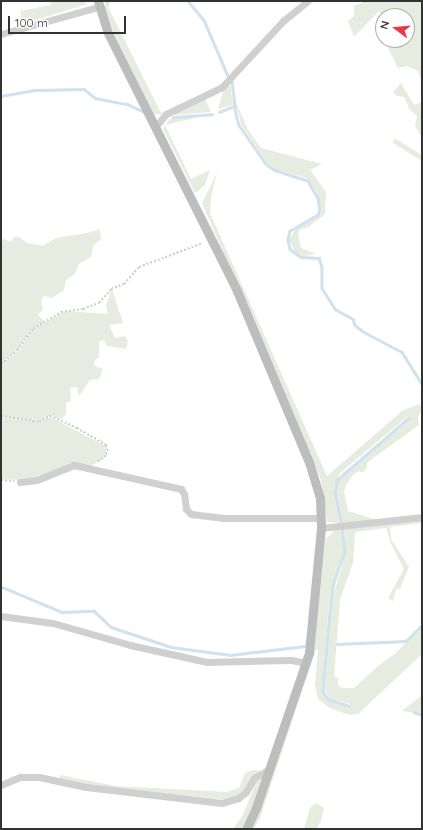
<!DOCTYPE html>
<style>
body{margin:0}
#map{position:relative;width:423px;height:830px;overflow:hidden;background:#fff;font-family:Quicksand,sans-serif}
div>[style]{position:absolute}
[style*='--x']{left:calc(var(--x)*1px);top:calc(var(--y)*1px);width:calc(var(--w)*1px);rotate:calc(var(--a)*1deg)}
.green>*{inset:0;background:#e6ecdf}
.stream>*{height:2.5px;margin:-1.25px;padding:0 1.25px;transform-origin:1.25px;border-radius:1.25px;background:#cfe2ee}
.path>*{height:1.5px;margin-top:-0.75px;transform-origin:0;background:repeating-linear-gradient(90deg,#cdcdcd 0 2px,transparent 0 4px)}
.street>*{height:7px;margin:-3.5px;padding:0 3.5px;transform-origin:3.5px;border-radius:3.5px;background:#d0d0d0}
.secondary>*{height:9px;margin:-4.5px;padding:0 4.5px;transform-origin:4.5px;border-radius:4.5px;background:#bdbdbd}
span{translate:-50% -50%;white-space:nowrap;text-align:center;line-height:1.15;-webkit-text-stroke:4px #fff;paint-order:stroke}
.frame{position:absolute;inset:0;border:2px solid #333;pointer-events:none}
.north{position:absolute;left:375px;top:8px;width:40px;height:40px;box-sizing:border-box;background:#fff;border:1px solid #adadad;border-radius:50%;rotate:286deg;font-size:11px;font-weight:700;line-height:16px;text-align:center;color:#333}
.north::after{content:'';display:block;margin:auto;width:14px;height:18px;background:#e63946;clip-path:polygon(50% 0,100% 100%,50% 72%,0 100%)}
.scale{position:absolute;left:8px;top:16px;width:118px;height:18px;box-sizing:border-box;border:2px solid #333;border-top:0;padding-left:5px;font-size:12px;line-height:14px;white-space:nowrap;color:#333;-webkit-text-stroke:3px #fff;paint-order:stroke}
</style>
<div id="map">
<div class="green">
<i style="clip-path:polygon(51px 1px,84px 1px,87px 4px,23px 24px,20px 11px,51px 5px)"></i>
<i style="clip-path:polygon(105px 1px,111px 1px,108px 7px,162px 115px,154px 114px,105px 15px)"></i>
<i style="clip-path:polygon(422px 1px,422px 84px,418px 71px,407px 66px,398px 68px,384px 40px,407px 40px,407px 16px,383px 17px,379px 11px,354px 37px,348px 21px,354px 16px,354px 6px,363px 2px)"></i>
<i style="clip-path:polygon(230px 83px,233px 105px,218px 109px,224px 88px)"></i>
<i style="clip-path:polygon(401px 83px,414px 105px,422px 102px,422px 138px,415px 126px,417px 116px,410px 110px,404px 97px,397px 96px,393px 92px)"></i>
<i style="clip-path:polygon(205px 99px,211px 112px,172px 115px)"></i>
<i style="clip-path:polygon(236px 102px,248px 130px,261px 148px,322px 164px,310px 170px,326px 192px,325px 214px,308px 227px,299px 230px,298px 235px,301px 248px,316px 254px,304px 256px,296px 254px,289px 240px,296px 228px,320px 215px,322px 210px,316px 191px,306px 178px,275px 169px,267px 163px,241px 124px)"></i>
<i style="clip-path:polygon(212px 114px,165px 125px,191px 179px,210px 170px,205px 185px,195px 193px,163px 129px,165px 125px,171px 118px)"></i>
<i style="clip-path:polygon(394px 138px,422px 155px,422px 161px,393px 143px)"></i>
<i style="clip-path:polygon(217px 173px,211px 197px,210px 213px,327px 476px,402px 411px,419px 404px,422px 409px,418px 417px,419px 425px,376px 456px,367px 463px,367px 468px,362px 473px,359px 471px,353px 475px,346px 485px,344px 491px,348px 511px,377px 520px,343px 523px,336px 485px,343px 473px,410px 418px,408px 416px,340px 473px,334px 488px,340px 523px,327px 522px,321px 480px,202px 203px)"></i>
<i style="clip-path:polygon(100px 229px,101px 239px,93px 246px,91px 257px,79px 264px,75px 274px,66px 280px,64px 290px,52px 298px,44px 296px,41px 302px,43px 309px,38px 315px,45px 322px,32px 329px,17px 350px,1px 363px,1px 238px,11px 242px,14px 237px,19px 237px,27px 243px,43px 246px,56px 238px,87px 233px)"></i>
<i style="clip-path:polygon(112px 289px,123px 323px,109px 325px,115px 338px,125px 336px,128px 341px,126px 349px,107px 346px,104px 340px,99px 342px,99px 357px,95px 360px,94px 366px,103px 369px,99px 379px,90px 380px,79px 396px,77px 387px,70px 388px,71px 401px,66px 403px,66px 414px,61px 420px,50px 415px,38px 422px,1px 416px,1px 365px,18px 351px,33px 330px,61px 313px,67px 311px,108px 314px,106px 305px)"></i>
<i style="clip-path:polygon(1px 417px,39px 423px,50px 417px,106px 446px,106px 456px,90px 467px,78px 464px,43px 476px,20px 480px,1px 479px)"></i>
<i style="clip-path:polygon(422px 520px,422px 523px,390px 527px,391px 539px,409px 567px,400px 589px,396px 589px,393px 601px,388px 598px,404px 569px,391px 544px,386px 528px,355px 532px,353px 563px,340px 600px,334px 676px,338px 678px,338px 685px,342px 688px,354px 688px,378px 666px,396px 653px,422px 626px,422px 654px,358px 714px,349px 715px,330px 708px,318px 699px,315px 685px,318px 650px,316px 649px,260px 818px,254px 829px,251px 829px,258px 816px,273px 767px,302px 687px,326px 539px,334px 531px,342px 529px,344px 553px,329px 600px,322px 691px,328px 701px,349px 707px,350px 704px,329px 698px,325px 689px,332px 600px,346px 553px,344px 528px)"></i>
<i style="clip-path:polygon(422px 695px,422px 714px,402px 711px)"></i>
<i style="clip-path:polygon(253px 770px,262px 771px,244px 791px,227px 800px,86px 785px,60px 779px,60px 775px,116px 786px,227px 792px,239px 788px,245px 773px)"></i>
<i style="clip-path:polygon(261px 777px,263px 778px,254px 807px,242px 828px,233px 829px,243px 815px,257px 780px)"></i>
<i style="clip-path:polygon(316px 803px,324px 808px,321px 821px,316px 829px,304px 829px,310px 808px)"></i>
</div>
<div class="stream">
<i style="--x:188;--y:1;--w:25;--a:50"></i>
<i style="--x:204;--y:20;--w:61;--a:66.8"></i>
<i style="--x:232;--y:81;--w:34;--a:83"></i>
<i style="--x:236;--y:115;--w:10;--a:73"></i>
<i style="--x:239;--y:125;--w:47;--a:55.3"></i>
<i style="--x:266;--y:164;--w:11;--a:34"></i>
<i style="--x:275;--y:170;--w:35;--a:18"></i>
<i style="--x:308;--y:181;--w:20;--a:60"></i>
<i style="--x:318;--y:198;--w:12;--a:81"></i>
<i style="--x:320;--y:210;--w:5;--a:112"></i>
<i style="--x:318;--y:215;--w:32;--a:150"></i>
<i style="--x:290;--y:231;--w:9;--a:103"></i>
<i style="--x:288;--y:240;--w:9;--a:77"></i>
<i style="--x:290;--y:249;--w:14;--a:36"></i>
<i style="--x:301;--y:257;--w:18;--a:3"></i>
<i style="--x:319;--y:258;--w:9;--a:72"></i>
<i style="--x:322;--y:267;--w:21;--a:90"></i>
<i style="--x:322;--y:288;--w:25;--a:58"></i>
<i style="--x:335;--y:309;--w:21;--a:29"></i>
<i style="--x:353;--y:319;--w:6;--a:72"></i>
<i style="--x:355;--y:325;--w:11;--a:38"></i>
<i style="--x:364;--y:332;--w:43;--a:27.8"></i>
<i style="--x:402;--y:352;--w:38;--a:58"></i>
<i style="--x:1;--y:96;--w:35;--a:-10"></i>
<i style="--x:35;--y:90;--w:49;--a:-1.2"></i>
<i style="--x:84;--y:89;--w:14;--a:39"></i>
<i style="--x:95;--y:98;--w:33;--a:11"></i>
<i style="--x:127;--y:104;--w:19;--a:25"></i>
<i style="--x:219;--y:112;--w:17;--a:-21"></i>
<i style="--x:173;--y:117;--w:39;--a:-4"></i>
<i style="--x:341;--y:523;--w:32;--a:-101"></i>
<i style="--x:335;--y:492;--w:12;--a:-81"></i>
<i style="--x:337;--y:480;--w:94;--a:-41.1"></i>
<i style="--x:342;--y:527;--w:25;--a:83"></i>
<i style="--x:345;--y:552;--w:32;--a:110"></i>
<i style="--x:334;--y:582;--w:18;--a:99"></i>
<i style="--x:331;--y:600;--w:91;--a:95"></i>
<i style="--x:323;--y:691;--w:9;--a:58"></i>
<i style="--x:328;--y:699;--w:22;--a:18"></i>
<i style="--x:2;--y:587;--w:65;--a:22.6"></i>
<i style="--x:62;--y:612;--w:32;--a:-2"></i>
<i style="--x:94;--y:611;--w:23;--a:43"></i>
<i style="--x:111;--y:627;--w:63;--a:18.4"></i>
<i style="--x:171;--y:647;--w:60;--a:7.7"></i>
<i style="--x:230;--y:655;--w:75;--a:-6.9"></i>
<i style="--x:337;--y:644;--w:69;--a:-2.5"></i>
<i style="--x:406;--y:641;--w:23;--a:-45"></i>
<i style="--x:414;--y:712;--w:9;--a:21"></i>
</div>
<div class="path">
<i style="--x:1;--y:364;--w:21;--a:-41"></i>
<i style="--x:17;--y:350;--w:26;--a:-53"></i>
<i style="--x:33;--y:329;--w:33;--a:-31"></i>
<i style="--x:61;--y:312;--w:22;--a:-8"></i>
<i style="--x:83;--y:309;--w:17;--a:-21"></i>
<i style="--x:99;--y:303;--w:18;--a:-49"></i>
<i style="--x:111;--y:289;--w:14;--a:-21"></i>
<i style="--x:124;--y:284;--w:23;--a:-49"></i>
<i style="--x:139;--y:267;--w:68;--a:-20.6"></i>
<i style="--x:1;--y:416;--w:38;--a:9"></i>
<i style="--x:39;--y:422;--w:13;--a:-29"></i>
<i style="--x:50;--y:416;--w:30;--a:24"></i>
<i style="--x:77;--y:428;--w:34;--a:30"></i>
<i style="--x:106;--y:445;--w:4;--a:63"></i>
<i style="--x:108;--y:449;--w:7;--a:106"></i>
<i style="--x:106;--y:456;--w:11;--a:142"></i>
<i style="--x:1;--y:480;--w:13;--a:4"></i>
</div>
<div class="street">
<i style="--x:1;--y:34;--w:101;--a:-15.6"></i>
<i style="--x:157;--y:125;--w:14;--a:-51"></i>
<i style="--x:166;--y:114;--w:62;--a:-25.7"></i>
<i style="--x:222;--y:87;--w:90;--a:-47.3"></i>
<i style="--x:283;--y:21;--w:32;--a:-39"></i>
<i style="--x:20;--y:482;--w:17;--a:-7"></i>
<i style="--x:37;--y:480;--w:40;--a:-22"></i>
<i style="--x:74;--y:465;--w:110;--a:12.6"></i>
<i style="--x:181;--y:489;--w:6;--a:59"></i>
<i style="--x:184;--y:494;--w:15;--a:82"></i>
<i style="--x:186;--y:509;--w:7;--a:45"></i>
<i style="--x:191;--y:514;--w:33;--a:7"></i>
<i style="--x:224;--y:518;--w:97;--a:0"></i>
<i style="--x:321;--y:528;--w:102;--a:-6.2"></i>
<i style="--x:1;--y:616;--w:52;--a:7.7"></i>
<i style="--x:53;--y:623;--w:80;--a:15.9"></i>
<i style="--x:130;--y:645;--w:79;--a:12.4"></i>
<i style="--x:207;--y:662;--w:84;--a:-1.4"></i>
<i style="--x:291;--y:660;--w:16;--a:11"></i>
<i style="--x:1;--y:785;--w:21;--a:-23"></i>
<i style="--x:20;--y:777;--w:19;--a:0"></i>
<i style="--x:39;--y:777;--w:48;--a:12"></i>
<i style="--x:86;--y:787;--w:137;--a:6.7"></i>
<i style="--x:222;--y:803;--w:17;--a:-17"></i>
<i style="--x:238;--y:798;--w:10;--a:-37"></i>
<i style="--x:246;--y:792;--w:16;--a:-60"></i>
<i style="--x:254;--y:778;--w:16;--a:-30"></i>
</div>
<div class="secondary">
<i style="--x:98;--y:1;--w:31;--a:73"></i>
<i style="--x:107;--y:31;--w:291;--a:63.4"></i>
<i style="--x:237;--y:291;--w:186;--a:67.2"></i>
<i style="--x:309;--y:462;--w:38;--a:73"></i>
<i style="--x:320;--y:498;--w:30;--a:88"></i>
<i style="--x:321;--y:528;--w:126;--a:95.5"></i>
<i style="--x:309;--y:653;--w:164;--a:108.9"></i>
<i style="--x:256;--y:808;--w:23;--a:115"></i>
</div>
<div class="frame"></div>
<div class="north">N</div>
<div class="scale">100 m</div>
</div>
